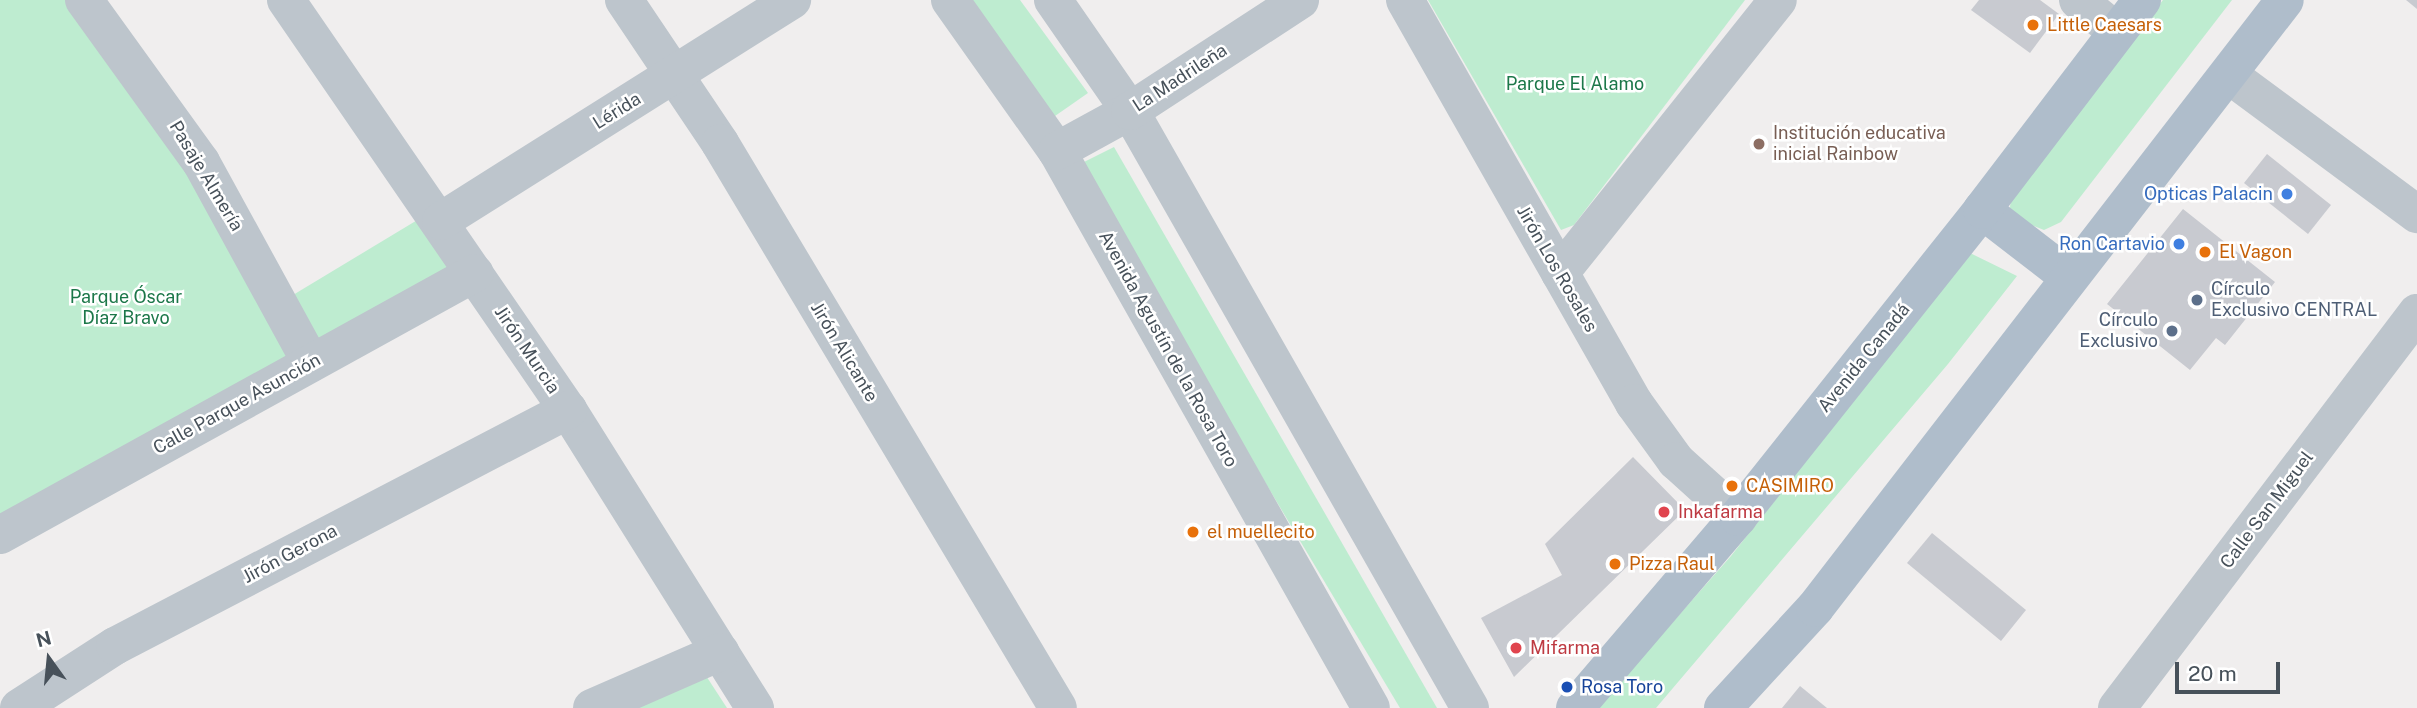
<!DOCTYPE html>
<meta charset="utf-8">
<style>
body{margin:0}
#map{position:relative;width:2417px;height:708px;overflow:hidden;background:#f0eeee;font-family:"Public Sans",sans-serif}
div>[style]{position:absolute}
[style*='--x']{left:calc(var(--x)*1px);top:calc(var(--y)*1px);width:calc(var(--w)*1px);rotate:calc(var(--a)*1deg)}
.green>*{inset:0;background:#beecd0}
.building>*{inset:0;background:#c8cad0}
.minor>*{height:38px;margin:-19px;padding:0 19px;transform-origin:19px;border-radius:19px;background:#bdc5cc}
.major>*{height:38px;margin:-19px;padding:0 19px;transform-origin:19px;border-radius:19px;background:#afbdcb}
.dots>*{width:19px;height:19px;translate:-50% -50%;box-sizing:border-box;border:4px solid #fff;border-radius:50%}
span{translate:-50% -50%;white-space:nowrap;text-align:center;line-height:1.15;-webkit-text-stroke:5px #fff;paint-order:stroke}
.food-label{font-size:18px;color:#c56008}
.left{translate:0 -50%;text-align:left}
.street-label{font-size:18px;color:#47515a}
.park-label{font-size:18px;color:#1c7749}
.education-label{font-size:18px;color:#785e54}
.shop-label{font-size:18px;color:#366cbe}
.right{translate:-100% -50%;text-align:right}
.service-label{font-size:18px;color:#4e5e75}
.health-label{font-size:18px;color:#be3a42}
.transit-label{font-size:18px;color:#164399}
.north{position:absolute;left:14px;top:624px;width:70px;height:70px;-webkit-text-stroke:5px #fff;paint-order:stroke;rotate:345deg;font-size:19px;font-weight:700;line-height:28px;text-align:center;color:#47515a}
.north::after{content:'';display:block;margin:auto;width:24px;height:32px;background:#47515a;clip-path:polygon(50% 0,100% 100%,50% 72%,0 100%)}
.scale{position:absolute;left:2175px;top:662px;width:105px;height:32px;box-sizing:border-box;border:4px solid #47515a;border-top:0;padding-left:9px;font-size:21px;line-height:24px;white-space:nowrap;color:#47515a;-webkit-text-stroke:5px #fff;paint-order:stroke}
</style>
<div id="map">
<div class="green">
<i style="clip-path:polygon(0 0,74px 0,188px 164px,299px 359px,0 522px)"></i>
<i style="clip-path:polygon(961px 0,1020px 0,1088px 93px,1045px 123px)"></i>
<i style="clip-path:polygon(1428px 0,1745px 0,1574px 225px,1561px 230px)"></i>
<i style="clip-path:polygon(2163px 0,2232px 0,2061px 222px,2044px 230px,2009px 216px,2012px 190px)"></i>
<i style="clip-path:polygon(1114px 147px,1437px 708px,1400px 708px,1076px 166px)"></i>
<i style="clip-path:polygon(424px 216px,458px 265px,317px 347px,288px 298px)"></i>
<i style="clip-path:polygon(1970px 253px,2017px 276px,1948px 364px,1656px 708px,1597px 708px,1731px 556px)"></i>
<i style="clip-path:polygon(699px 665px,727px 708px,611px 708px)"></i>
</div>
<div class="building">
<i style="clip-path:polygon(1979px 0,2040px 0,2059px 14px,2030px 53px,1971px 10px)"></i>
<i style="clip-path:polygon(2406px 0,2417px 0,2417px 9px)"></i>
<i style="clip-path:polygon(2267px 154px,2331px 205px,2308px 234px,2244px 183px)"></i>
<i style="clip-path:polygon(2183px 209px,2275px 282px,2225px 345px,2216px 338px,2190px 370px,2107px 304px)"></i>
<i style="clip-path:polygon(1633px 457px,1685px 510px,1514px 677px,1481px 618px,1562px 575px,1545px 544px)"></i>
<i style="clip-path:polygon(1932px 533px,2026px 610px,2001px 641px,1907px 563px)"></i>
<i style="clip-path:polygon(1800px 686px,1827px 708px,1782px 708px)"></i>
</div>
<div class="minor">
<i style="--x:84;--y:0;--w:200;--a:54.2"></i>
<i style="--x:201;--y:162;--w:229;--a:61.3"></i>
<i style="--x:286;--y:0;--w:498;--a:55.5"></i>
<i style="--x:568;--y:410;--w:352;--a:57.9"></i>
<i style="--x:624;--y:0;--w:172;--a:56.1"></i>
<i style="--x:720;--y:143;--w:658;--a:59.11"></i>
<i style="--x:950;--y:0;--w:185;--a:54.7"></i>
<i style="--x:1057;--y:151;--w:639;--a:60.59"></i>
<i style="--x:1053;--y:0;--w:135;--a:55.3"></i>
<i style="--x:1130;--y:111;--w:687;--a:60.34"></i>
<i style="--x:1405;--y:0;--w:464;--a:60.4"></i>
<i style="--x:1634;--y:403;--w:72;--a:54.1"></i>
<i style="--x:1676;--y:461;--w:84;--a:42.1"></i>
<i style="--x:2078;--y:0;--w:50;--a:39.4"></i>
<i style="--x:2229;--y:75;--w:234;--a:36.5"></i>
<i style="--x:1057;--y:151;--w:83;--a:-28.7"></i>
<i style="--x:1130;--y:111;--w:203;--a:-33.1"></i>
<i style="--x:441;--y:221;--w:415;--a:-32.2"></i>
<i style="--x:1560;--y:273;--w:349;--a:-51.4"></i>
<i style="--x:0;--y:535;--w:542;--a:-28.88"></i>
<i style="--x:19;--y:708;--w:114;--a:-32.9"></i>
<i style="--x:115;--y:646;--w:511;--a:-27.52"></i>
<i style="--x:592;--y:708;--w:140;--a:-23.6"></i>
<i style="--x:2117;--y:708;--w:496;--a:-52.8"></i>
</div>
<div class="major">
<i style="--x:1982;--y:210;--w:110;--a:37.6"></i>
<i style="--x:1575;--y:708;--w:251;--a:-49.5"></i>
<i style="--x:1738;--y:517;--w:392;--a:-51.5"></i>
<i style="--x:1982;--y:210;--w:264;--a:-52.7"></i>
<i style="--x:1723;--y:708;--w:136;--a:-47.4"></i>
<i style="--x:1815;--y:608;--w:768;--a:-52.3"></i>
</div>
<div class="dots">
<i style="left:2033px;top:25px;background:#e8710a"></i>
<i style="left:1759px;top:144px;background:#8d6e63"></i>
<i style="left:2287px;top:194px;background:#3f7fe0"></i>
<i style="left:2179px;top:244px;background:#3f7fe0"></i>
<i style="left:2205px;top:252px;background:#e8710a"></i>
<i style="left:2197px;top:300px;background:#5c6f8a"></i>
<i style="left:2172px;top:331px;background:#5c6f8a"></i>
<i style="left:1732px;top:486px;background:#e8710a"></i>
<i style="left:1664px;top:512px;background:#e0444e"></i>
<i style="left:1193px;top:532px;background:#e8710a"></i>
<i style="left:1615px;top:564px;background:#e8710a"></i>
<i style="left:1516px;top:648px;background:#e0444e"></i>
<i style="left:1567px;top:687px;background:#1a4fb4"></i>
</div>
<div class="food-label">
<span class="left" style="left:2047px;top:25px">Little Caesars</span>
<span class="left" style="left:2219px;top:252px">El Vagon</span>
<span class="left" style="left:1746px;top:486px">CASIMIRO</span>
<span class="left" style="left:1207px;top:532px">el muellecito</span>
<span class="left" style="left:1629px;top:564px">Pizza Raul</span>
</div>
<div class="street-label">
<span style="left:1180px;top:78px;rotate:-33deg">La Madrileña</span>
<span style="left:617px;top:111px;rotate:-32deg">Lérida</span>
<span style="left:206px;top:176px;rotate:59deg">Pasaje Almería</span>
<span style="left:1557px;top:269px;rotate:60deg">Jirón Los Rosales</span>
<span style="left:1168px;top:349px;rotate:61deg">Avenida Agustín de la Rosa Toro</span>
<span style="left:527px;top:350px;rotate:56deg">Jirón Murcia</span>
<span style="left:844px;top:352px;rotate:59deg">Jirón Alicante</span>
<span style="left:1864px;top:358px;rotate:-51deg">Avenida Canadá</span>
<span style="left:237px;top:404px;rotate:-29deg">Calle Parque Asunción</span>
<span style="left:2267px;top:510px;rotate:-53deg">Calle San Miguel</span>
<span style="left:290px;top:554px;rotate:-28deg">Jirón Gerona</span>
</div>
<div class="park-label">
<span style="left:1575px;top:84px">Parque El Alamo</span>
<span style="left:126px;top:308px">Parque Óscar<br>Díaz Bravo</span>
</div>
<div class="education-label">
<span class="left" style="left:1773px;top:144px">Institución educativa<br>inicial Rainbow</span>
</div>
<div class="shop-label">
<span class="right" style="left:2273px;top:194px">Opticas Palacin</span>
<span class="right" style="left:2165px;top:244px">Ron Cartavio</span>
</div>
<div class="service-label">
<span class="left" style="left:2211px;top:300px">Círculo<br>Exclusivo CENTRAL</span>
<span class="right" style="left:2158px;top:331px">Círculo<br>Exclusivo</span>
</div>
<div class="health-label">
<span class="left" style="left:1678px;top:512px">Inkafarma</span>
<span class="left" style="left:1530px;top:648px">Mifarma</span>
</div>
<div class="transit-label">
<span class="left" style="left:1581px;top:687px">Rosa Toro</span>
</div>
<div class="north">N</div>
<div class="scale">20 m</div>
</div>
